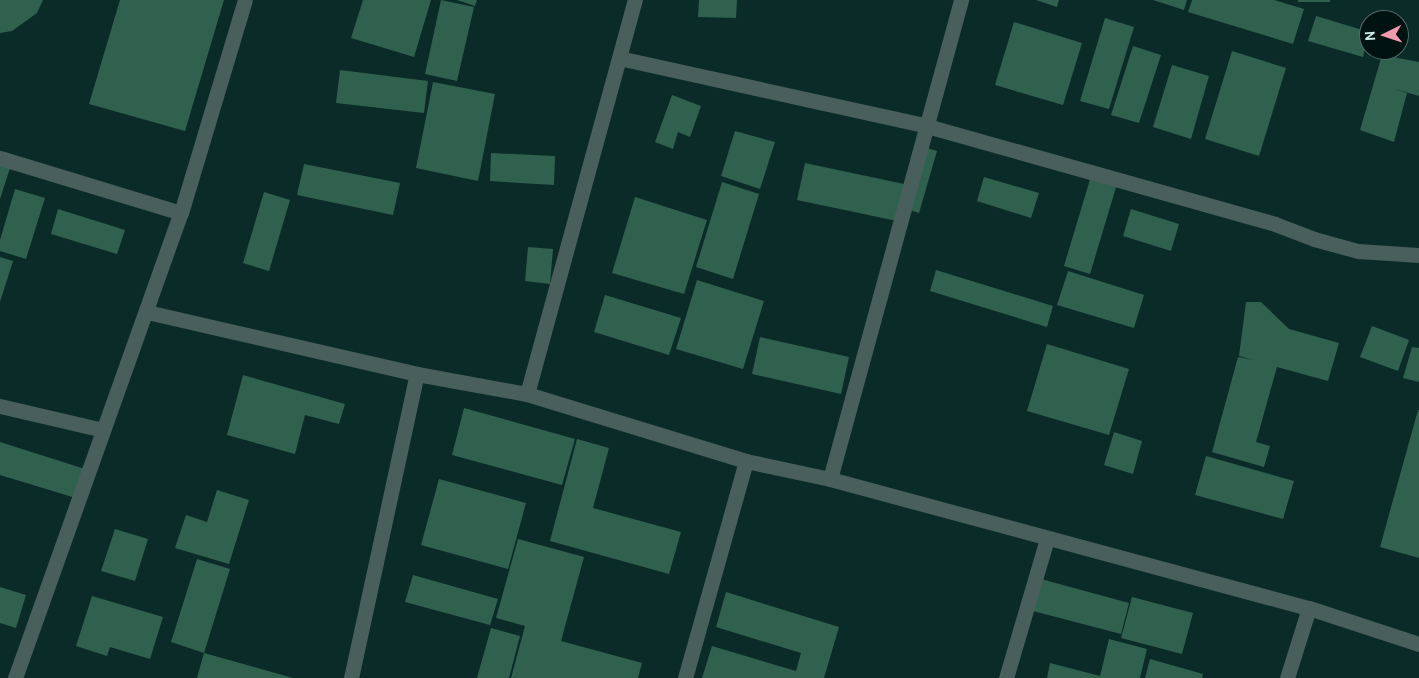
<!DOCTYPE html>
<style>
body{margin:0}
#map{position:relative;width:1419px;height:678px;overflow:hidden;background:#0b2b28;font-family:Cabin,sans-serif}
div>[style]{position:absolute}
[style*='--x']{left:calc(var(--x)*1px);top:calc(var(--y)*1px);width:calc(var(--w)*1px);rotate:calc(var(--a)*1deg)}
.building>*{inset:0;background:#30614e}
.street>*{height:15px;margin:-7.5px;padding:0 7.5px;transform-origin:7.5px;border-radius:7.5px;background:#485f5c}
span{translate:-50% -50%;white-space:nowrap;text-align:center;line-height:1.15;-webkit-text-stroke:4.5px #001310;paint-order:stroke}
.north{position:absolute;left:1359px;top:10px;width:50px;height:50px;box-sizing:border-box;background:#001310;border:1px solid #546b68;border-radius:50%;rotate:266deg;font-size:14px;font-weight:700;line-height:20px;text-align:center;color:#d2f0eb}
.north::after{content:'';display:block;margin:auto;width:18px;height:22px;background:#f29aad;clip-path:polygon(50% 0,100% 100%,50% 72%,0 100%)}
</style>
<div id="map">
<div class="building">
<i style="clip-path:polygon(0 0,43px 0,37px 13px,12px 31px,0 33px)"></i>
<i style="clip-path:polygon(120px 0,224px 0,185px 131px,89px 104px)"></i>
<i style="clip-path:polygon(363px 0,431px 0,414px 57px,351px 38px)"></i>
<i style="clip-path:polygon(441px 0,474px 7px,457px 81px,425px 74px)"></i>
<i style="clip-path:polygon(457px 0,477px 0,475px 6px)"></i>
<i style="clip-path:polygon(699px 0,737px 0,736px 18px,698px 17px)"></i>
<i style="clip-path:polygon(1036px 0,1059px 0,1057px 7px)"></i>
<i style="clip-path:polygon(1153px 0,1187px 0,1184px 10px)"></i>
<i style="clip-path:polygon(1192px 0,1274px 0,1304px 9px,1293px 44px,1188px 12px)"></i>
<i style="clip-path:polygon(1298px 0,1330px 0,1330px 2px,1298px 2px)"></i>
<i style="clip-path:polygon(1316px 16px,1369px 32px,1363px 57px,1308px 41px)"></i>
<i style="clip-path:polygon(1105px 18px,1134px 27px,1109px 109px,1080px 101px)"></i>
<i style="clip-path:polygon(1014px 22px,1082px 43px,1063px 105px,995px 85px)"></i>
<i style="clip-path:polygon(1133px 46px,1161px 55px,1139px 123px,1111px 115px)"></i>
<i style="clip-path:polygon(1232px 51px,1286px 68px,1259px 156px,1205px 139px)"></i>
<i style="clip-path:polygon(1382px 55px,1419px 62px,1419px 96px,1392px 88px,1407px 93px,1394px 142px,1360px 130px)"></i>
<i style="clip-path:polygon(1172px 65px,1209px 76px,1191px 139px,1153px 127px)"></i>
<i style="clip-path:polygon(340px 70px,428px 81px,424px 113px,336px 103px)"></i>
<i style="clip-path:polygon(433px 82px,495px 94px,478px 181px,416px 168px)"></i>
<i style="clip-path:polygon(672px 95px,701px 106px,690px 137px,678px 132px,673px 149px,655px 142px)"></i>
<i style="clip-path:polygon(735px 131px,775px 142px,760px 189px,721px 176px)"></i>
<i style="clip-path:polygon(920px 146px,937px 151px,919px 213px,901px 207px)"></i>
<i style="clip-path:polygon(491px 153px,555px 156px,554px 185px,490px 181px)"></i>
<i style="clip-path:polygon(0 161px,11px 165px,0 199px)"></i>
<i style="clip-path:polygon(805px 163px,904px 184px,897px 221px,797px 200px)"></i>
<i style="clip-path:polygon(304px 164px,400px 183px,393px 215px,297px 195px)"></i>
<i style="clip-path:polygon(1091px 176px,1117px 184px,1090px 274px,1064px 266px)"></i>
<i style="clip-path:polygon(984px 177px,1039px 193px,1031px 218px,977px 201px)"></i>
<i style="clip-path:polygon(722px 182px,759px 194px,733px 279px,696px 267px)"></i>
<i style="clip-path:polygon(15px 189px,45px 198px,26px 259px,0 251px,0 240px)"></i>
<i style="clip-path:polygon(264px 192px,290px 200px,269px 271px,243px 263px)"></i>
<i style="clip-path:polygon(635px 197px,707px 220px,684px 294px,612px 273px)"></i>
<i style="clip-path:polygon(58px 209px,125px 230px,117px 254px,51px 234px)"></i>
<i style="clip-path:polygon(1131px 209px,1179px 224px,1171px 251px,1123px 236px)"></i>
<i style="clip-path:polygon(528px 247px,553px 249px,550px 284px,525px 281px)"></i>
<i style="clip-path:polygon(0 257px,13px 261px,0 302px)"></i>
<i style="clip-path:polygon(936px 270px,1053px 306px,1047px 327px,930px 291px)"></i>
<i style="clip-path:polygon(1068px 271px,1144px 295px,1134px 328px,1057px 305px)"></i>
<i style="clip-path:polygon(697px 280px,764px 301px,743px 369px,676px 349px)"></i>
<i style="clip-path:polygon(605px 295px,681px 318px,669px 355px,594px 332px)"></i>
<i style="clip-path:polygon(1246px 302px,1261px 302px,1289px 329px,1339px 343px,1328px 381px,1277px 367px,1256px 442px,1270px 446px,1264px 467px,1212px 452px,1238px 357px,1254px 360px,1239px 356px)"></i>
<i style="clip-path:polygon(1372px 326px,1409px 340px,1398px 371px,1360px 357px)"></i>
<i style="clip-path:polygon(760px 337px,849px 357px,841px 394px,752px 374px)"></i>
<i style="clip-path:polygon(1047px 344px,1129px 369px,1109px 435px,1027px 411px)"></i>
<i style="clip-path:polygon(1412px 347px,1419px 348px,1419px 382px,1403px 378px)"></i>
<i style="clip-path:polygon(243px 375px,345px 404px,339px 424px,305px 415px,295px 454px,227px 435px)"></i>
<i style="clip-path:polygon(464px 408px,575px 439px,562px 485px,452px 455px)"></i>
<i style="clip-path:polygon(1418px 410px,1419px 410px,1419px 558px,1380px 547px)"></i>
<i style="clip-path:polygon(1114px 432px,1142px 441px,1133px 474px,1104px 465px)"></i>
<i style="clip-path:polygon(577px 439px,609px 448px,593px 508px,681px 532px,669px 574px,550px 541px)"></i>
<i style="clip-path:polygon(0 442px,88px 470px,79px 499px,0 475px)"></i>
<i style="clip-path:polygon(1206px 456px,1294px 481px,1283px 519px,1195px 495px)"></i>
<i style="clip-path:polygon(439px 479px,526px 503px,508px 569px,421px 545px)"></i>
<i style="clip-path:polygon(217px 490px,249px 500px,229px 564px,175px 548px,186px 515px,207px 522px)"></i>
<i style="clip-path:polygon(115px 529px,148px 539px,135px 581px,101px 571px)"></i>
<i style="clip-path:polygon(518px 539px,584px 557px,561px 641px,642px 663px,638px 678px,511px 678px,525px 626px,496px 618px)"></i>
<i style="clip-path:polygon(197px 559px,230px 569px,204px 653px,293px 678px,197px 678px,204px 653px,171px 642px)"></i>
<i style="clip-path:polygon(413px 575px,498px 599px,490px 625px,405px 602px)"></i>
<i style="clip-path:polygon(1041px 579px,1129px 603px,1121px 634px,1033px 611px)"></i>
<i style="clip-path:polygon(0 587px,26px 595px,16px 628px,0 623px)"></i>
<i style="clip-path:polygon(726px 592px,839px 627px,824px 678px,702px 678px,712px 646px,796px 671px,801px 653px,716px 627px)"></i>
<i style="clip-path:polygon(92px 596px,163px 617px,150px 659px,110px 647px,107px 656px,76px 646px)"></i>
<i style="clip-path:polygon(1132px 597px,1193px 613px,1182px 654px,1121px 638px)"></i>
<i style="clip-path:polygon(491px 628px,520px 636px,509px 678px,477px 678px)"></i>
<i style="clip-path:polygon(1109px 639px,1147px 649px,1140px 678px,1047px 678px,1050px 663px,1100px 676px)"></i>
<i style="clip-path:polygon(1150px 659px,1203px 674px,1202px 678px,1145px 678px)"></i>
</div>
<div class="street">
<i style="--x:619;--y:58;--w:315;--a:12.4"></i>
<i style="--x:927;--y:126;--w:362;--a:15.7"></i>
<i style="--x:1275;--y:224;--w:42;--a:21"></i>
<i style="--x:1314;--y:239;--w:46;--a:15.3"></i>
<i style="--x:1358;--y:251;--w:61;--a:3.8"></i>
<i style="--x:0;--y:158;--w:189;--a:16.9"></i>
<i style="--x:147;--y:312;--w:277;--a:12.9"></i>
<i style="--x:417;--y:374;--w:112;--a:10.3"></i>
<i style="--x:527;--y:394;--w:229;--a:17"></i>
<i style="--x:746;--y:461;--w:86;--a:12.1"></i>
<i style="--x:830;--y:479;--w:496;--a:15.1"></i>
<i style="--x:1309;--y:608;--w:116;--a:18.1"></i>
<i style="--x:527;--y:394;--w:409;--a:-74.7"></i>
<i style="--x:0;--y:406;--w:106;--a:13.1"></i>
<i style="--x:830;--y:479;--w:497;--a:-74.7"></i>
<i style="--x:15;--y:678;--w:494;--a:-70.4"></i>
<i style="--x:181;--y:213;--w:222;--a:-73.3"></i>
<i style="--x:351;--y:678;--w:311;--a:-77.8"></i>
<i style="--x:685;--y:678;--w:225;--a:-74.3"></i>
<i style="--x:1006;--y:678;--w:145;--a:-73.6"></i>
<i style="--x:1287;--y:678;--w:73;--a:-72.6"></i>
</div>
<div class="north">N</div>
</div>
